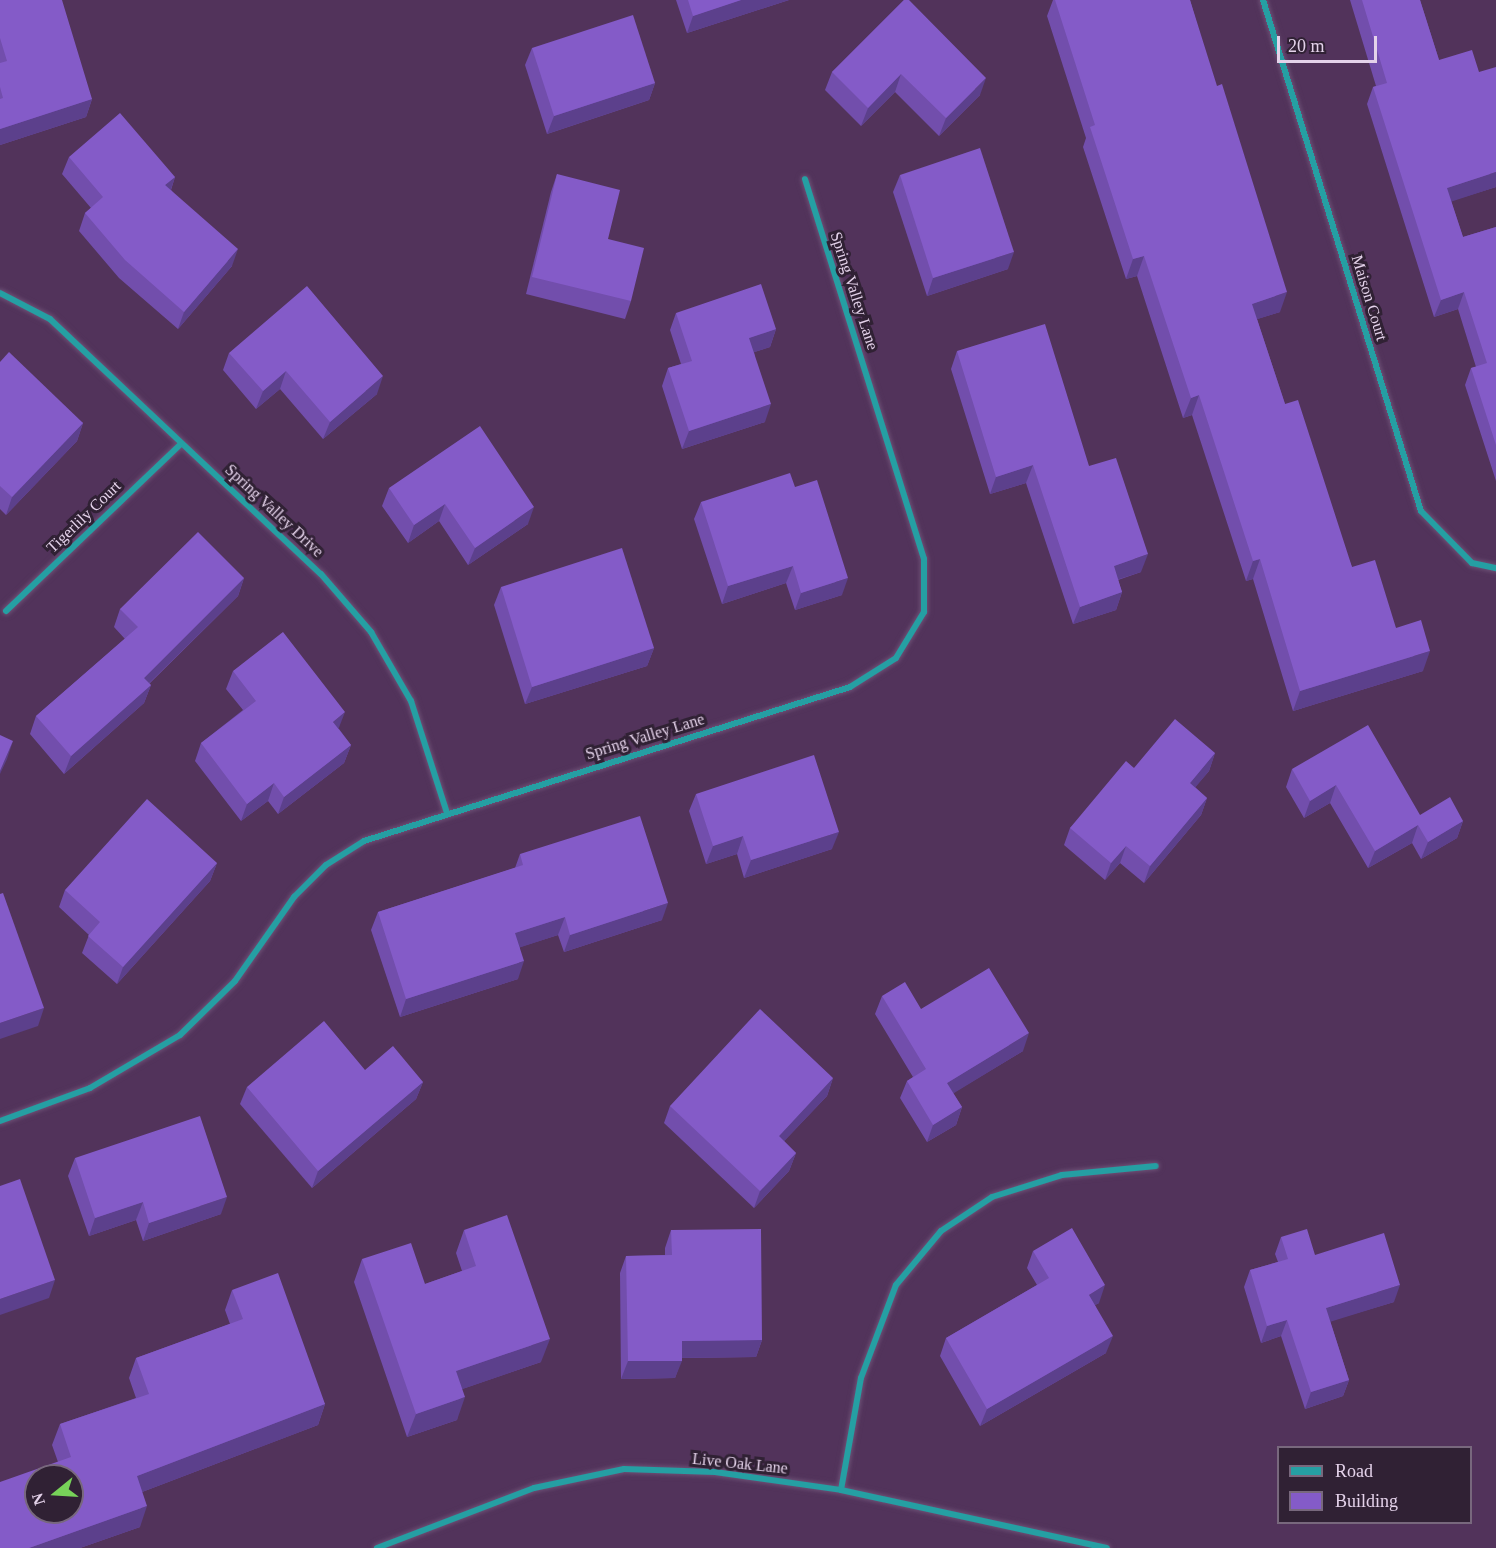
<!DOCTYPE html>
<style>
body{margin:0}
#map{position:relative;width:1496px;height:1548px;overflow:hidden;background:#52335b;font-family:Georgia,serif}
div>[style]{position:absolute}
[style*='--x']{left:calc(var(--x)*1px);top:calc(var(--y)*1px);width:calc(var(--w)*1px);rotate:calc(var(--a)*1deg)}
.roads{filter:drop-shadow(0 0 2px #6c5075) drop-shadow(0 0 2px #6c5075)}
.street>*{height:6px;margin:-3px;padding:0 3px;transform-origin:3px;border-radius:3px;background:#259fa3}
.wall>*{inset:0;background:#724eac}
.shaded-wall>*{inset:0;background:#5c408c}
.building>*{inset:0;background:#845bc8}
span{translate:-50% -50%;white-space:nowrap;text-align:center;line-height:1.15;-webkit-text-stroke:6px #302134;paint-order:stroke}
.street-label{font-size:16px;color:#e4d2ea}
.legend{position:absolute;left:1277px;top:1446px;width:195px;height:78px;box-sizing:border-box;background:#302134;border:2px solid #78687d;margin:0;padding:8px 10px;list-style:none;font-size:18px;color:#e4d2ea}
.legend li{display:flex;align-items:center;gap:12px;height:30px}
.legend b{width:30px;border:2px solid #78687d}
.north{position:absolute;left:24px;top:1464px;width:60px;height:60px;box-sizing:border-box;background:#302134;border:2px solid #78687d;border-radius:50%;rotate:252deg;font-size:16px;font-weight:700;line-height:24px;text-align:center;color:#e4d2ea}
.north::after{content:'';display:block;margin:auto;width:21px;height:27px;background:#77d259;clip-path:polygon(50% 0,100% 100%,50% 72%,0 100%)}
.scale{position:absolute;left:1277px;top:36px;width:100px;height:27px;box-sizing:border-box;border:3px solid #e4d2ea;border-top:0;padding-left:8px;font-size:18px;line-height:21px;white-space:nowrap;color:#e4d2ea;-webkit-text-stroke:4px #302134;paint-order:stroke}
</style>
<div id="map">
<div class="roads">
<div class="street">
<i style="--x:1263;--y:0;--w:535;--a:72.82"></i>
<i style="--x:1421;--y:511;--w:73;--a:45.6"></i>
<i style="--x:1472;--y:563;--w:25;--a:12"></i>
<i style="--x:0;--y:293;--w:56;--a:27.5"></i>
<i style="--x:50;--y:319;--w:372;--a:43.3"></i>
<i style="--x:321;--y:574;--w:77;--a:49.2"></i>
<i style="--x:371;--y:632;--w:80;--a:59.9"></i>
<i style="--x:411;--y:701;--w:118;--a:72.2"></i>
<i style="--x:6;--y:611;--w:242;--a:-43.7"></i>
<i style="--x:0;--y:1121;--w:96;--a:-20.1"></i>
<i style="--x:90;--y:1088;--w:104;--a:-30.5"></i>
<i style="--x:180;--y:1035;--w:77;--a:-44.5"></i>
<i style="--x:235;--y:981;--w:103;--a:-54.9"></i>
<i style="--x:294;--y:897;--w:45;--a:-45"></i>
<i style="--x:326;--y:865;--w:45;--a:-32.3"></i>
<i style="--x:364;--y:841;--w:510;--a:-17.58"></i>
<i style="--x:850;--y:687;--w:54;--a:-32.2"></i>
<i style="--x:896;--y:658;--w:54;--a:-58.7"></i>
<i style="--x:924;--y:612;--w:53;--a:-90"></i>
<i style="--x:924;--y:559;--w:398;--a:-107.4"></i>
<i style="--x:841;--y:1490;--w:114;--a:-79.9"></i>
<i style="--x:861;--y:1378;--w:99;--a:-69.4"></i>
<i style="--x:896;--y:1285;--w:70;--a:-50.2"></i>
<i style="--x:941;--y:1231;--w:61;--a:-33.7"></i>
<i style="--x:992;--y:1197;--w:73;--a:-17.4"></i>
<i style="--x:1062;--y:1175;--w:94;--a:-5.5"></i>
<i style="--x:377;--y:1548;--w:168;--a:-20.9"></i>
<i style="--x:534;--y:1488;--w:92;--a:-11.9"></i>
<i style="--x:624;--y:1469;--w:91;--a:1.9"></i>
<i style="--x:715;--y:1472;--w:127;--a:8.1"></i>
<i style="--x:841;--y:1490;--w:272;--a:12.3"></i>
</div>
</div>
<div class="wall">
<i style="clip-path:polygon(0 0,92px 99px,86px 117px,0 145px)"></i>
<i style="clip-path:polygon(676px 0,789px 0,687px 33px)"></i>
<i style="clip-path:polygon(904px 0,980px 95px,939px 136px,895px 92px,861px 126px,825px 90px,832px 72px)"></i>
<i style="clip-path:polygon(1053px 0,1190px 0,1280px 312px,1257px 319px,1285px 404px,1352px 567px,1396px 628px,1423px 671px,1293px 711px,1253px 579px,1246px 581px,1192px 415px,1183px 418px,1137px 276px,1126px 279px,1083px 147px,1086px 138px,1047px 16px)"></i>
<i style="clip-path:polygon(1350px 0,1420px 0,1439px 60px,1496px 187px,1451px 201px,1463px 237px,1496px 227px,1496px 481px,1465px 385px,1471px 368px,1476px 367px,1458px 309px,1434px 317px,1367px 104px,1373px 87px,1376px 86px)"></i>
<i style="clip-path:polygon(532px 48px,655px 83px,649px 100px,547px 134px,525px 65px)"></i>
<i style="clip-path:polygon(69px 157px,175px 177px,171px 190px,232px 266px,178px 329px,119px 278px,79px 231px,85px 213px,91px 208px,62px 174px)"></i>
<i style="clip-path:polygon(557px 174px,608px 239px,631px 301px,625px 319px,526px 294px,551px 192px)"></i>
<i style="clip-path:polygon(900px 175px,1008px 269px,927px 296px,893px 192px)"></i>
<i style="clip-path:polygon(676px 313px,776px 329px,770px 347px,754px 352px,765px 422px,682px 449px,662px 386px,668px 368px,681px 364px,670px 330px)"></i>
<i style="clip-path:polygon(957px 351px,1089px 466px,1141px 572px,1118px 580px,1122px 592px,1116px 610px,1073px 624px,1026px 483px,990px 494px,951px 369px)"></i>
<i style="clip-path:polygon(229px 353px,377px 394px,323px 439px,280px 389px,256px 409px,223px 370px)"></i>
<i style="clip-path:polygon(0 362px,83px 423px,77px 441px,6px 515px,0 509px)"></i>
<i style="clip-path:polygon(795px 487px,842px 595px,795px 610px,786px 583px,722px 604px,694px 519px,701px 502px)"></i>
<i style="clip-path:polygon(389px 488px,528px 524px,468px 565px,439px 521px,408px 543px,382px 506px)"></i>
<i style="clip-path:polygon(244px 578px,238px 596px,149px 684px,151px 685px,144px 703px,64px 774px,30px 734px,36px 716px,125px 639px,114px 627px,120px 609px)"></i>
<i style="clip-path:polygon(501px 587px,654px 648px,647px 666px,525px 704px,494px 605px)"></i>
<i style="clip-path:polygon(233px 671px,339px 729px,351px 745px,344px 763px,278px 814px,268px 801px,241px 821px,195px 761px,201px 743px,243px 710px,226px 689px)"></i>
<i style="clip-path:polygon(1215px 753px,1209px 771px,1195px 787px,1207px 798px,1201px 815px,1144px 883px,1120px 863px,1105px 880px,1064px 845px,1070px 828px,1134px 768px)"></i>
<i style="clip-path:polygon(1292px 769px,1420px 815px,1463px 821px,1457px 838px,1421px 859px,1412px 843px,1368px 868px,1330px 803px,1304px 818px,1286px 787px)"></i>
<i style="clip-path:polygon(696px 794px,832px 849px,744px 878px,737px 854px,706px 864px,689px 811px)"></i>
<i style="clip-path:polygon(520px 854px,662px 920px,564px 952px,558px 935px,520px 947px,518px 979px,400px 1017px,371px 930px,378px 912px,515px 868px)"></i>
<i style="clip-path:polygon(217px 863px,210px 881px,117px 984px,82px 953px,89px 935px,59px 907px,65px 890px)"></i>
<i style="clip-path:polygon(882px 996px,921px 1009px,1023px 1051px,953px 1093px,962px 1107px,956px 1125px,927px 1142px,900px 1098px,907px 1081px,913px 1077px,875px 1014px)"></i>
<i style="clip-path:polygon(365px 1070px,423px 1082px,416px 1099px,312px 1188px,240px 1104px,247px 1087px)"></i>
<i style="clip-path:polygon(833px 1078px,827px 1096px,784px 1141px,796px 1153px,789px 1171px,754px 1208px,664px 1123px,670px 1106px)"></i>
<i style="clip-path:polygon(75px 1158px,221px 1214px,143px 1241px,136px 1220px,89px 1236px,68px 1176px)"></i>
<i style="clip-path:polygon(464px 1230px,541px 1362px,462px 1389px,457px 1420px,407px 1437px,354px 1282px,362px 1259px,425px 1284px,462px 1271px,456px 1253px)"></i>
<i style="clip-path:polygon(671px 1230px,762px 1340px,756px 1357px,682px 1358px,675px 1378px,621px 1379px,620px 1273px,626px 1256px,665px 1255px,665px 1248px)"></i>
<i style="clip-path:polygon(1281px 1237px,1315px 1255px,1394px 1302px,1330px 1321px,1349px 1380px,1343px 1396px,1305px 1409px,1281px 1336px,1261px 1343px,1244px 1287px,1250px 1270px,1278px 1262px,1275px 1254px)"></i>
<i style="clip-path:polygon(1033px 1251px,1099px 1303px,1095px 1305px,1106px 1353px,980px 1426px,940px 1356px,946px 1338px,1037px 1285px,1027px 1268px)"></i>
<i style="clip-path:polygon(232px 1290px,325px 1404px,318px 1425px,142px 1492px,140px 1527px,80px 1548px,0 1548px,58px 1462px,52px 1445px,60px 1424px,136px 1398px,129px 1378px,136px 1358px,230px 1324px,225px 1310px)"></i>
</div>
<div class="shaded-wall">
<i style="clip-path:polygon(741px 0,789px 0,687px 33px,693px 16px)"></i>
<i style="clip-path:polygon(901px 74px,895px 92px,861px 126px,868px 108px)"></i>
<i style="clip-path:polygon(986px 78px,980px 95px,939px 136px,946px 118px)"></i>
<i style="clip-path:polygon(655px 83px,649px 100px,547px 134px,554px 116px)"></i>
<i style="clip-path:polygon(92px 99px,86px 117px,0 145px,0 129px)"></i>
<i style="clip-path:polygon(1496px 172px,1496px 187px,1441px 205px,1447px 188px)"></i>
<i style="clip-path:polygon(175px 177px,169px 195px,165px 185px)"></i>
<i style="clip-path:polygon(238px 249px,232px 266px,178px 329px,184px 312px)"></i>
<i style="clip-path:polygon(1014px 252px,1008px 269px,927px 296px,933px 278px)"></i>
<i style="clip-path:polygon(1144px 256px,1137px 276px,1126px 279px,1133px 259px)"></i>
<i style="clip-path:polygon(1287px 292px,1280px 312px,1245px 323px,1252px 304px)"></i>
<i style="clip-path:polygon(1464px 292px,1458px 309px,1434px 317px,1441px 300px)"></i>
<i style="clip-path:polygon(776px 329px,770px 347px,743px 356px,749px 338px)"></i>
<i style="clip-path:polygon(286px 371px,280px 389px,256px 409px,263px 391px)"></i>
<i style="clip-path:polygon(383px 376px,377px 394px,323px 439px,330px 422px)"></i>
<i style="clip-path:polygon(1199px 395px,1192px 415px,1183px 418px,1191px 398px)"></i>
<i style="clip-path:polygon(771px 404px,765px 422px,682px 449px,689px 431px)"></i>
<i style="clip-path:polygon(83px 423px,77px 441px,6px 515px,12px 497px)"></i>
<i style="clip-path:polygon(1033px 465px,1026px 483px,990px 494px,996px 477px)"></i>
<i style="clip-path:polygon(445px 504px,439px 521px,408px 543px,414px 525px)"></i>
<i style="clip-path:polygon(534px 507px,528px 524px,468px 565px,475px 548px)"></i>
<i style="clip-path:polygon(1148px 554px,1141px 572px,1107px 583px,1114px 566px)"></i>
<i style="clip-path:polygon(1260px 559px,1253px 579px,1246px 581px,1253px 561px)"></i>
<i style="clip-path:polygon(793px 566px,786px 583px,722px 604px,728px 586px)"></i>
<i style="clip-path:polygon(244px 578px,238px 596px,137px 695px,144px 678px)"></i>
<i style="clip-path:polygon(848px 578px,842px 595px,795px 610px,801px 593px)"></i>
<i style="clip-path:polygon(1122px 592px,1116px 610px,1073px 624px,1080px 607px)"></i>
<i style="clip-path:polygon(654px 648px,647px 666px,525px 704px,532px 687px)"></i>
<i style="clip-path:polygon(1430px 651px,1423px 671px,1293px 711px,1300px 691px)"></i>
<i style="clip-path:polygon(151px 685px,144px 703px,64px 774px,71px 756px)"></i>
<i style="clip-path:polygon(345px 712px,338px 730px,333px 722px)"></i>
<i style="clip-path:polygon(13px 741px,7px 759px,0 774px,0 771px)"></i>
<i style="clip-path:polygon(351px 745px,344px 763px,278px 814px,284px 797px)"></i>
<i style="clip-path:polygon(1215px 753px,1209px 771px,1184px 801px,1190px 783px)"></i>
<i style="clip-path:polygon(274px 783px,268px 801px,241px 821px,247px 804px)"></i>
<i style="clip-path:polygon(1336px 785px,1330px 803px,1304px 818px,1310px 801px)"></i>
<i style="clip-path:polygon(1207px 798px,1201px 815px,1144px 883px,1150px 866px)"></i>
<i style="clip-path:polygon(1463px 821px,1457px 838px,1421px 859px,1428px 842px)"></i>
<i style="clip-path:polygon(1418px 825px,1412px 843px,1368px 868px,1375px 851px)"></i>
<i style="clip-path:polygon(839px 832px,832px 849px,744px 878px,751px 860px)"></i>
<i style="clip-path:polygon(743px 836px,737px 854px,706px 864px,713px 846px)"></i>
<i style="clip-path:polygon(1126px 846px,1120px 863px,1105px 880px,1111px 863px)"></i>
<i style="clip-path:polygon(217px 863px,210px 881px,117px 984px,123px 967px)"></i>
<i style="clip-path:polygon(668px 903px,662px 920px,564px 952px,570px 935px)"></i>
<i style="clip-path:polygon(565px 917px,558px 935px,509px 951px,515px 933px)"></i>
<i style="clip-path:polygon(524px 961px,518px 979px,400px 1017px,406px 999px)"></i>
<i style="clip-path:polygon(44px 1008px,38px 1026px,0 1039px,0 1023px)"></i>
<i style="clip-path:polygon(1029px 1033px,1023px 1051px,941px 1101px,947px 1083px)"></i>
<i style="clip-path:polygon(833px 1078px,827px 1096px,772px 1154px,779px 1136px)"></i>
<i style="clip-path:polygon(423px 1082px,416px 1099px,312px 1188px,318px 1171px)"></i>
<i style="clip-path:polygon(962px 1107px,956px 1125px,927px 1142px,933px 1125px)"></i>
<i style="clip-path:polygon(796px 1153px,789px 1171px,754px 1208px,760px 1191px)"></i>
<i style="clip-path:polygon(227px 1197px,221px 1214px,143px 1241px,149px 1223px)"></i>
<i style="clip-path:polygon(143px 1202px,136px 1220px,89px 1236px,95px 1218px)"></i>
<i style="clip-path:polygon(55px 1280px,49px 1298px,0 1315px,0 1299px)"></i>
<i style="clip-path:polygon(1105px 1285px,1099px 1303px,1082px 1312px,1089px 1295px)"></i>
<i style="clip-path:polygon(1400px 1285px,1394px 1302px,1320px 1325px,1326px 1308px)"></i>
<i style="clip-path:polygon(1287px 1320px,1281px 1336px,1261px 1343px,1267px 1326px)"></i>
<i style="clip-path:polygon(1113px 1336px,1106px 1353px,980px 1426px,987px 1409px)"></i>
<i style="clip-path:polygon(550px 1339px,541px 1362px,448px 1394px,456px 1371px)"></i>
<i style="clip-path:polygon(762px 1340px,756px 1357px,675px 1358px,682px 1341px)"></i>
<i style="clip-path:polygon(628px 1361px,682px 1361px,675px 1378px,621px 1379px)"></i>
<i style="clip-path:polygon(1349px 1380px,1343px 1396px,1305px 1409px,1311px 1392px)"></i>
<i style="clip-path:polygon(465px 1397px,457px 1420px,407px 1437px,416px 1414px)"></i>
<i style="clip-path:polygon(325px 1404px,318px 1425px,129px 1497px,137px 1476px)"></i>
<i style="clip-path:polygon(147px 1506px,140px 1527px,80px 1548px,29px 1548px)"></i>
</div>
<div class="building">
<i style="clip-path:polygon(0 0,62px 0,92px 99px,0 129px,0 99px,3px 98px,0 87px,0 63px,7px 61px,0 38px)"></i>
<i style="clip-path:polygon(688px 0,741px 0,693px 16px)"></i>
<i style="clip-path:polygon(904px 0,909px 0,986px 78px,946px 118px,901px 74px,868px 108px,832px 72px)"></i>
<i style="clip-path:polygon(1055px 0,1190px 0,1217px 86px,1222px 84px,1287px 292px,1252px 304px,1285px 404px,1298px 400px,1352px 567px,1375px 560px,1396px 628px,1421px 620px,1430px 651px,1300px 691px,1260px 559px,1253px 561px,1199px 395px,1191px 398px,1144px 256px,1133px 259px,1090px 127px,1095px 125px)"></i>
<i style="clip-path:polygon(1362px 0,1420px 0,1439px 60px,1472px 50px,1479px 72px,1496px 67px,1496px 172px,1447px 188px,1463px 237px,1496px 227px,1496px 445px,1471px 368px,1487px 363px,1464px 292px,1441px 300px,1373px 87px,1387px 83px)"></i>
<i style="clip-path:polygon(633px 15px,655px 83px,554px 116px,532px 48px)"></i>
<i style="clip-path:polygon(120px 113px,175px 177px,165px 185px,238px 249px,184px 312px,125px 260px,85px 213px,103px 197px,69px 157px)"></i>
<i style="clip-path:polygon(980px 148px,1014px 252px,933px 278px,900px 175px)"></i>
<i style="clip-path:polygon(557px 174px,620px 190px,608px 239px,644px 248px,631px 301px,532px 277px)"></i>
<i style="clip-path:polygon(761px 284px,776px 329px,749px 338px,771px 404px,689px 431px,668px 368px,692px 361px,676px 313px)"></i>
<i style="clip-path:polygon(307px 286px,383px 376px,330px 422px,286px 371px,263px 391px,229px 353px)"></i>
<i style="clip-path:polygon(1045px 324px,1089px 466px,1116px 458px,1148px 554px,1114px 566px,1122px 592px,1080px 607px,1033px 465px,996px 477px,957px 351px)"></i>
<i style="clip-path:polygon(9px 352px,83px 423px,12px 497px,0 486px,0 362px)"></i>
<i style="clip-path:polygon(480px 426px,534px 507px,475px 548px,445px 504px,414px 525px,389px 488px)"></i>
<i style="clip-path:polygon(790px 473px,795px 487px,817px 480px,848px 578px,801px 593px,793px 566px,728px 586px,701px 502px)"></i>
<i style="clip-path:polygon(198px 532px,244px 578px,144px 678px,151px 685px,71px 756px,36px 716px,138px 627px,120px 609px)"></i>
<i style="clip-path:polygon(622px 548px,654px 648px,532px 687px,501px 587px)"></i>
<i style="clip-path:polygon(283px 632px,345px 712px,333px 722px,351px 745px,284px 797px,274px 783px,247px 804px,201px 743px,256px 701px,233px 671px)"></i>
<i style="clip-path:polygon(1175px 719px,1215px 753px,1190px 783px,1207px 798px,1150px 866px,1126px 846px,1111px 863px,1070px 828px,1126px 761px,1134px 768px)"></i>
<i style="clip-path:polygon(1368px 725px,1420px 815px,1450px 797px,1463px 821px,1428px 842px,1418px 825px,1375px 851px,1336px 785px,1310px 801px,1292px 769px)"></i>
<i style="clip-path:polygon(0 735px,13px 741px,0 771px)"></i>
<i style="clip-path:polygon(814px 755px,839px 832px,751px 860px,743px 836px,713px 846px,696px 794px)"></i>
<i style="clip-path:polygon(147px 799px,217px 863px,123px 967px,88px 936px,100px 922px,65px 890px)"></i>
<i style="clip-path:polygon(640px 816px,668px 903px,570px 935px,565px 917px,515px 933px,524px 961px,406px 999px,378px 912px,523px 865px,520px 854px)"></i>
<i style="clip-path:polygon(3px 893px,44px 1008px,0 1023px,0 894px)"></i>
<i style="clip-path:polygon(989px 968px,1029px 1033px,947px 1083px,962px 1107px,933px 1125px,907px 1081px,926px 1069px,882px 996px,905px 982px,921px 1009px)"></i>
<i style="clip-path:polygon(760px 1009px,833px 1078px,779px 1136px,796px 1153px,760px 1191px,670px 1106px)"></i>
<i style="clip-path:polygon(324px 1021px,365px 1070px,393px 1046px,423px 1082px,318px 1171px,247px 1087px)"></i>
<i style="clip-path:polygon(200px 1116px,227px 1197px,149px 1223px,143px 1202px,95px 1218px,75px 1158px)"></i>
<i style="clip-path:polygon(20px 1179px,55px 1280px,0 1299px,0 1186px)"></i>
<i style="clip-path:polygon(507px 1215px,550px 1339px,456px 1371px,465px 1397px,416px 1414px,362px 1259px,411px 1243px,425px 1284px,476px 1266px,464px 1230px)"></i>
<i style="clip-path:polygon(1072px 1228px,1105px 1285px,1089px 1295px,1113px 1336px,987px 1409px,946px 1338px,1049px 1278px,1033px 1251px)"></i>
<i style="clip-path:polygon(761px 1229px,762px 1340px,682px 1341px,682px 1361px,628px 1361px,626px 1256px,672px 1255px,671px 1230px)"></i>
<i style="clip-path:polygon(1307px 1229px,1315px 1255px,1384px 1233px,1400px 1285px,1326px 1308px,1349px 1380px,1311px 1392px,1287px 1320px,1267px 1326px,1250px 1270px,1288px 1259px,1281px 1237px)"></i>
<i style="clip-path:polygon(evenodd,278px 1273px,325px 1404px,137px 1476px,147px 1506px,29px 1548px,0 1548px,0 1482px,71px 1457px,60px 1424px,149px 1394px,136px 1358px,243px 1319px,232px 1290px,278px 1273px,36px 1476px,72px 1476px,72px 1512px,36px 1512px,36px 1476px)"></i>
</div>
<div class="street-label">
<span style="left:854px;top:291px;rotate:72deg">Spring Valley Lane</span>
<span style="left:1369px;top:298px;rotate:73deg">Maison Court</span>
<span style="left:274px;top:511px;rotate:43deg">Spring Valley Drive</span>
<span style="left:84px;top:517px;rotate:-44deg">Tigerlily Court</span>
<span style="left:645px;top:737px;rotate:-17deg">Spring Valley Lane</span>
<span style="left:740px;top:1464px;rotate:6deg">Live Oak Lane</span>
</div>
<ul class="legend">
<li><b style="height:8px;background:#259fa3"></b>Road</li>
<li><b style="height:16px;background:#845bc8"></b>Building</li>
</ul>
<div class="north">N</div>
<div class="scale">20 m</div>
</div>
